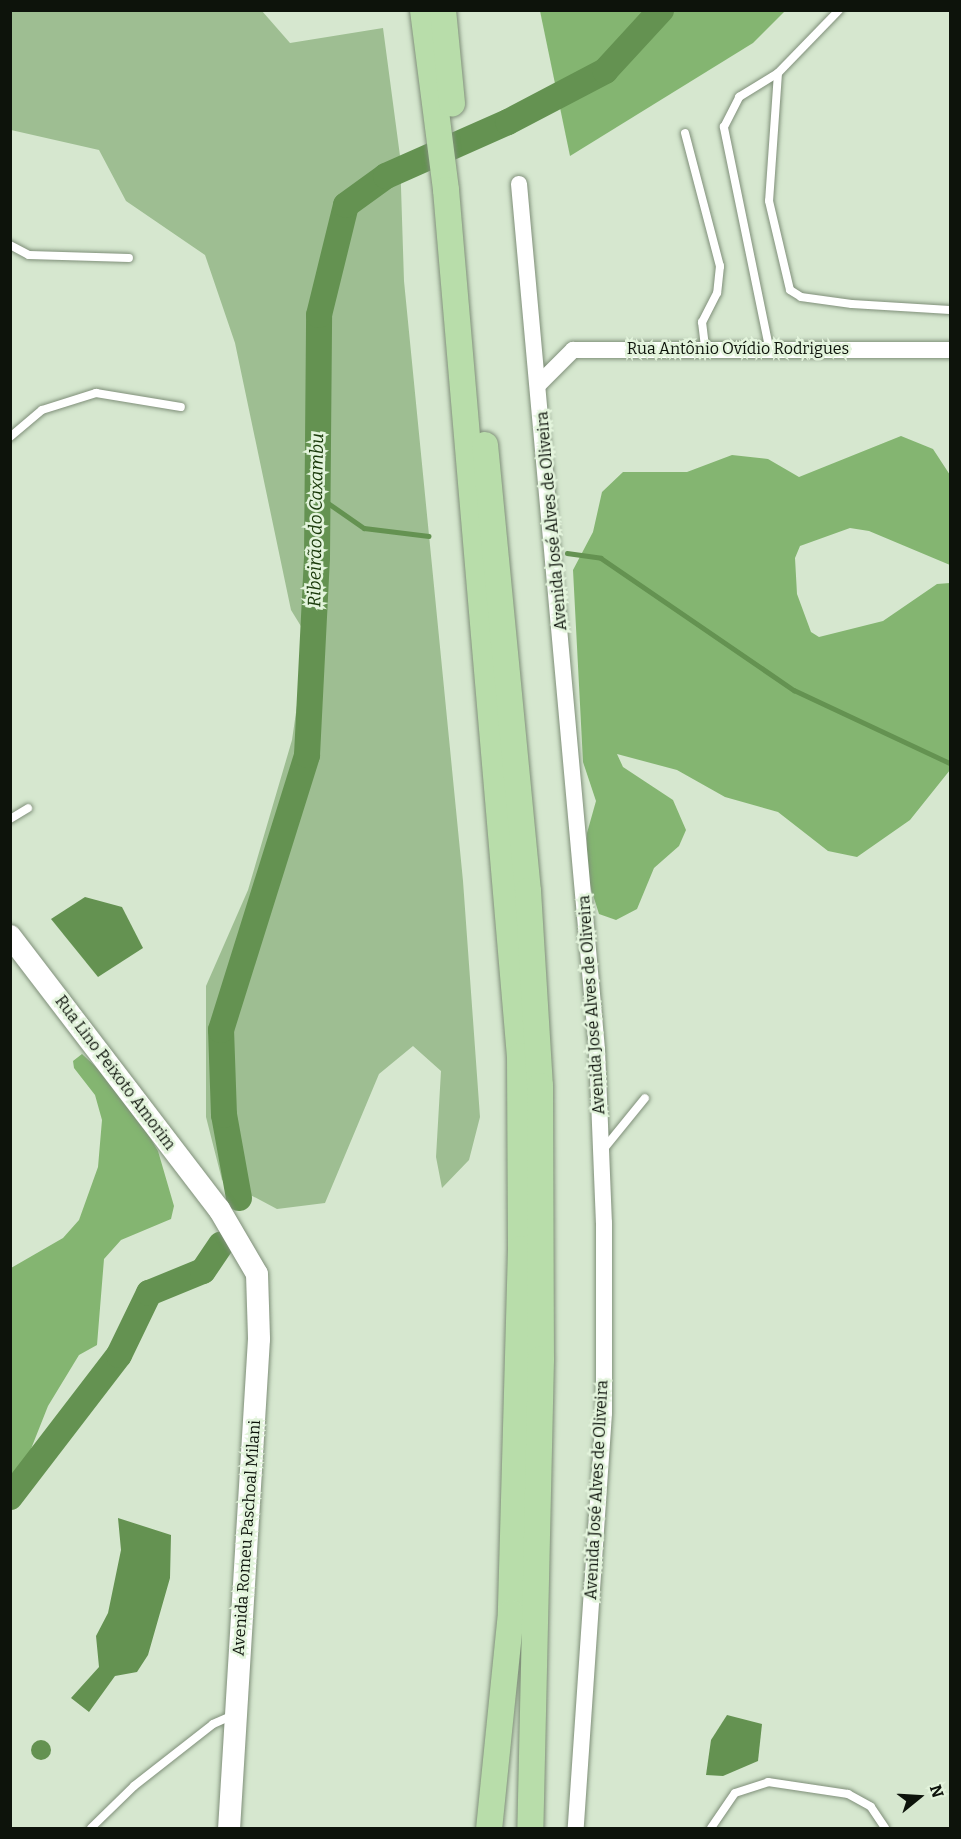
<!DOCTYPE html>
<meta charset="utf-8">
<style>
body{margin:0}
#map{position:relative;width:961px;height:1839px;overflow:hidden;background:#d6e7cf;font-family:Bitter,serif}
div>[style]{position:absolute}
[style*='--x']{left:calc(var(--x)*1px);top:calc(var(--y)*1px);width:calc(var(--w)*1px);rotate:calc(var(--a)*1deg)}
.green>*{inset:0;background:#9ebe92}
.forest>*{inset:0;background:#84b571}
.water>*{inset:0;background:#649251}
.round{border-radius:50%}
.stream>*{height:4.5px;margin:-2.25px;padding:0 2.25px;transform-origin:2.25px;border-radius:2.25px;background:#649251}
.river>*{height:26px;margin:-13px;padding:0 13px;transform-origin:13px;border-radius:13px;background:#649251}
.roads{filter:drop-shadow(0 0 2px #7f8f79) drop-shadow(0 0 2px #7f8f79)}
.lane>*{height:8px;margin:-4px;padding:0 4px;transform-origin:4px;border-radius:4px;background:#fff}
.street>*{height:16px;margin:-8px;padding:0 8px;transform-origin:8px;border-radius:8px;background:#fff}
.secondary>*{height:22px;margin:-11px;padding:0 11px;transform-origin:11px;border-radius:11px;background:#fff}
.primary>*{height:26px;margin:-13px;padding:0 13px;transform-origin:13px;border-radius:13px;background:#b8ddaa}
span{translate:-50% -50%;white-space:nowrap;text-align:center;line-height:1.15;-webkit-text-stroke:5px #e3f4dc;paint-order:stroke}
.street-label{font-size:16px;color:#0d130b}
.water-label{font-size:18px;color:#183808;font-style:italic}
.frame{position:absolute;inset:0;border:12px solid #0d130b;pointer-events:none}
.north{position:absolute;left:889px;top:1767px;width:60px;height:60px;-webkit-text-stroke:4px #e3f4dc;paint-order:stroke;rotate:72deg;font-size:16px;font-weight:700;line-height:24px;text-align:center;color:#0d130b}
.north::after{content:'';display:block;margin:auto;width:21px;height:27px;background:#0d130b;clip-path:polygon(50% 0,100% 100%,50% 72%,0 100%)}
</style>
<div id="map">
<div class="green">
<i style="clip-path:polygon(11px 10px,262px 11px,290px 43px,383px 28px,400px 156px,404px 281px,463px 881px,480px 1117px,469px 1160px,442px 1188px,436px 1157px,441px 1071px,413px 1046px,379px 1074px,325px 1203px,277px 1209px,222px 1180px,206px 1117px,206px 986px,248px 890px,292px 740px,307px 636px,291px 610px,235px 343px,205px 255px,126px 201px,99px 150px,11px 130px)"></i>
</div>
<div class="forest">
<i style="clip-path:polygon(540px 11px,540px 10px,785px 11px,753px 43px,570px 156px)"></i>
<i style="clip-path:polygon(901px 436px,933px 449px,950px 475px,950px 565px,869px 531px,850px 528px,800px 546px,795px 558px,797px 594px,811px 632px,819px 637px,883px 621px,937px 584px,950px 583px,950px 770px,910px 820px,857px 857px,828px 851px,778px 812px,725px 797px,677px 770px,617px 754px,623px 767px,673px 800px,686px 830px,679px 846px,654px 868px,637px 909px,616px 920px,599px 914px,587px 876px,587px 833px,596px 801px,583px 762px,573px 570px,593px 532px,602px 492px,623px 472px,687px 472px,732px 455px,768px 459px,799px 477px)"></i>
<i style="clip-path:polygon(82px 1054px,123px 1092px,158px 1151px,174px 1206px,171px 1219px,121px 1240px,104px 1259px,97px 1345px,79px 1355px,48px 1406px,27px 1459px,11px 1475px,11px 1268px,63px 1238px,79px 1220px,98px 1167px,102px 1120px,95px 1095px,74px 1068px,73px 1061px)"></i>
</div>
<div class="water">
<i style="clip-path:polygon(85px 897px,122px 907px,143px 948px,98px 977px,51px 919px)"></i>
<i style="clip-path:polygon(118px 1518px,171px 1535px,170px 1578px,148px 1655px,137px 1672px,115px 1676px,89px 1712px,71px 1698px,99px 1667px,96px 1636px,108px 1613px,121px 1550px)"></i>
<i style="clip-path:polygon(727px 1715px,762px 1724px,758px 1761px,723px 1776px,706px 1775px,711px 1740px)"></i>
<i class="round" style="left:31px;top:1740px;width:20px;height:20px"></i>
</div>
<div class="stream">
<i style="--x:318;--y:496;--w:56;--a:34.8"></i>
<i style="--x:364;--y:528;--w:65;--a:7"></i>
<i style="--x:567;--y:553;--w:34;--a:8"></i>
<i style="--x:601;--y:558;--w:234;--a:34.4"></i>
<i style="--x:794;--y:690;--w:172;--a:25.1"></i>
</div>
<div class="river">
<i style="--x:239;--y:1198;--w:84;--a:-100.2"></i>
<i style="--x:224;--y:1115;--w:85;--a:-92"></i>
<i style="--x:221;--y:1030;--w:288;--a:-72.6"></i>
<i style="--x:307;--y:755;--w:198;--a:-87.1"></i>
<i style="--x:317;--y:557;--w:242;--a:-89.5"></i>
<i style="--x:319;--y:315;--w:113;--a:-76.2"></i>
<i style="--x:346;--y:205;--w:49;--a:-35.9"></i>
<i style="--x:386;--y:176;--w:133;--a:-23.9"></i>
<i style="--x:508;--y:122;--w:110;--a:-27.7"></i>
<i style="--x:605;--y:71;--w:83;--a:-47.4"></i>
<i style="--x:10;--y:1497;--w:179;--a:-52.5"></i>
<i style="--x:119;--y:1355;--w:69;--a:-64.2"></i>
<i style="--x:149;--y:1293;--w:58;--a:-22.2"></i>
<i style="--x:203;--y:1271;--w:32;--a:-56"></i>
</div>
<div class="roads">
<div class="lane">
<i style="--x:778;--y:73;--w:128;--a:94"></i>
<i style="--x:769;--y:201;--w:91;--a:76.7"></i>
<i style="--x:790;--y:290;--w:13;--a:32"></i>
<i style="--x:801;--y:297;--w:51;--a:7.8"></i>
<i style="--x:852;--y:304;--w:98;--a:3.5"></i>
<i style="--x:685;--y:133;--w:138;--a:75.3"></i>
<i style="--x:720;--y:266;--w:27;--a:96"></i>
<i style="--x:717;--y:293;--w:33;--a:117"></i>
<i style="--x:702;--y:322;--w:26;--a:83"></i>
<i style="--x:10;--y:245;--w:21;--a:28"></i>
<i style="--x:29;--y:255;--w:100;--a:1.7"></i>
<i style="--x:769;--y:347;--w:225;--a:-101.6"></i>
<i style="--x:724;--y:127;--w:34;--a:-63"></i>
<i style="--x:739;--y:97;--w:46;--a:-31.6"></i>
<i style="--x:778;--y:73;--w:88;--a:-45.9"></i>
<i style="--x:10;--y:437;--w:42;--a:-40.2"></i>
<i style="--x:42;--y:410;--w:57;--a:-17.5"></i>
<i style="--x:96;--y:393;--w:86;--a:9.4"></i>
<i style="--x:10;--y:819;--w:21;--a:-31"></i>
<i style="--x:602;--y:1151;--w:68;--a:-50.9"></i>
<i style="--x:91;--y:1828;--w:60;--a:-44.3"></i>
<i style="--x:134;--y:1786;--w:100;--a:-38.1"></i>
<i style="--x:213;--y:1724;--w:22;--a:-24"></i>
<i style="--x:711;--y:1828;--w:42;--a:-55.6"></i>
<i style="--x:735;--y:1793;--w:35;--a:-18"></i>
<i style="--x:768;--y:1782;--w:81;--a:8.5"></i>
<i style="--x:848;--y:1794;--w:26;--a:29"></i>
<i style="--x:871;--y:1807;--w:25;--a:56"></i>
</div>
<div class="street">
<i style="--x:519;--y:184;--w:870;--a:84.85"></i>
<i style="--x:597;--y:1050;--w:173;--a:87.7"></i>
<i style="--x:604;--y:1223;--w:190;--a:90"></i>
<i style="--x:604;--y:1413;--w:416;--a:93.9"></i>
<i style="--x:540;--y:383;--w:47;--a:-45"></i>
<i style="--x:573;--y:350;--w:377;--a:0"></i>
</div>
<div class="secondary">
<i style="--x:10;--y:936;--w:344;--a:52.6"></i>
<i style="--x:219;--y:1209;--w:75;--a:59.7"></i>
<i style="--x:257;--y:1274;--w:65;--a:88.2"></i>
<i style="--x:259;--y:1339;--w:490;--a:93.5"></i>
</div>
<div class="primary">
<i style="--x:423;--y:10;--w:181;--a:82.7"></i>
<i style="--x:446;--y:190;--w:869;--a:85.12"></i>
<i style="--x:520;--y:1056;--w:193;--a:89.7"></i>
<i style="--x:521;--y:1249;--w:364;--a:91.6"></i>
<i style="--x:511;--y:1613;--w:216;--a:95.8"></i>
<i style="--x:443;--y:10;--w:94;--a:84.5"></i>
<i style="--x:485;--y:445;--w:448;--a:84.5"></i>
<i style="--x:528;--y:891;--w:195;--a:86.5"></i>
<i style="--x:540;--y:1086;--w:273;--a:89.8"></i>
<i style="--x:541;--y:1359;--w:469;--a:91.3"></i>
</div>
</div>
<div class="street-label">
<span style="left:738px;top:349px">Rua Antônio Ovídio Rodrigues</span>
<span style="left:552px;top:521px;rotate:-95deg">Avenida José Alves de Oliveira</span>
<span style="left:592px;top:1005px;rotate:-94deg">Avenida José Alves de Oliveira</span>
<span style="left:115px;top:1073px;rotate:53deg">Rua Lino Peixoto Amorim</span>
<span style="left:597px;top:1490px;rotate:-87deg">Avenida José Alves de Oliveira</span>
<span style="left:247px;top:1538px;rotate:-86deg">Avenida Romeu Paschoal Milani</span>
</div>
<div class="water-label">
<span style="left:316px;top:520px;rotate:-89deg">Ribeirão do Caxambu</span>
</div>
<div class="frame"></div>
<div class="north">N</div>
</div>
